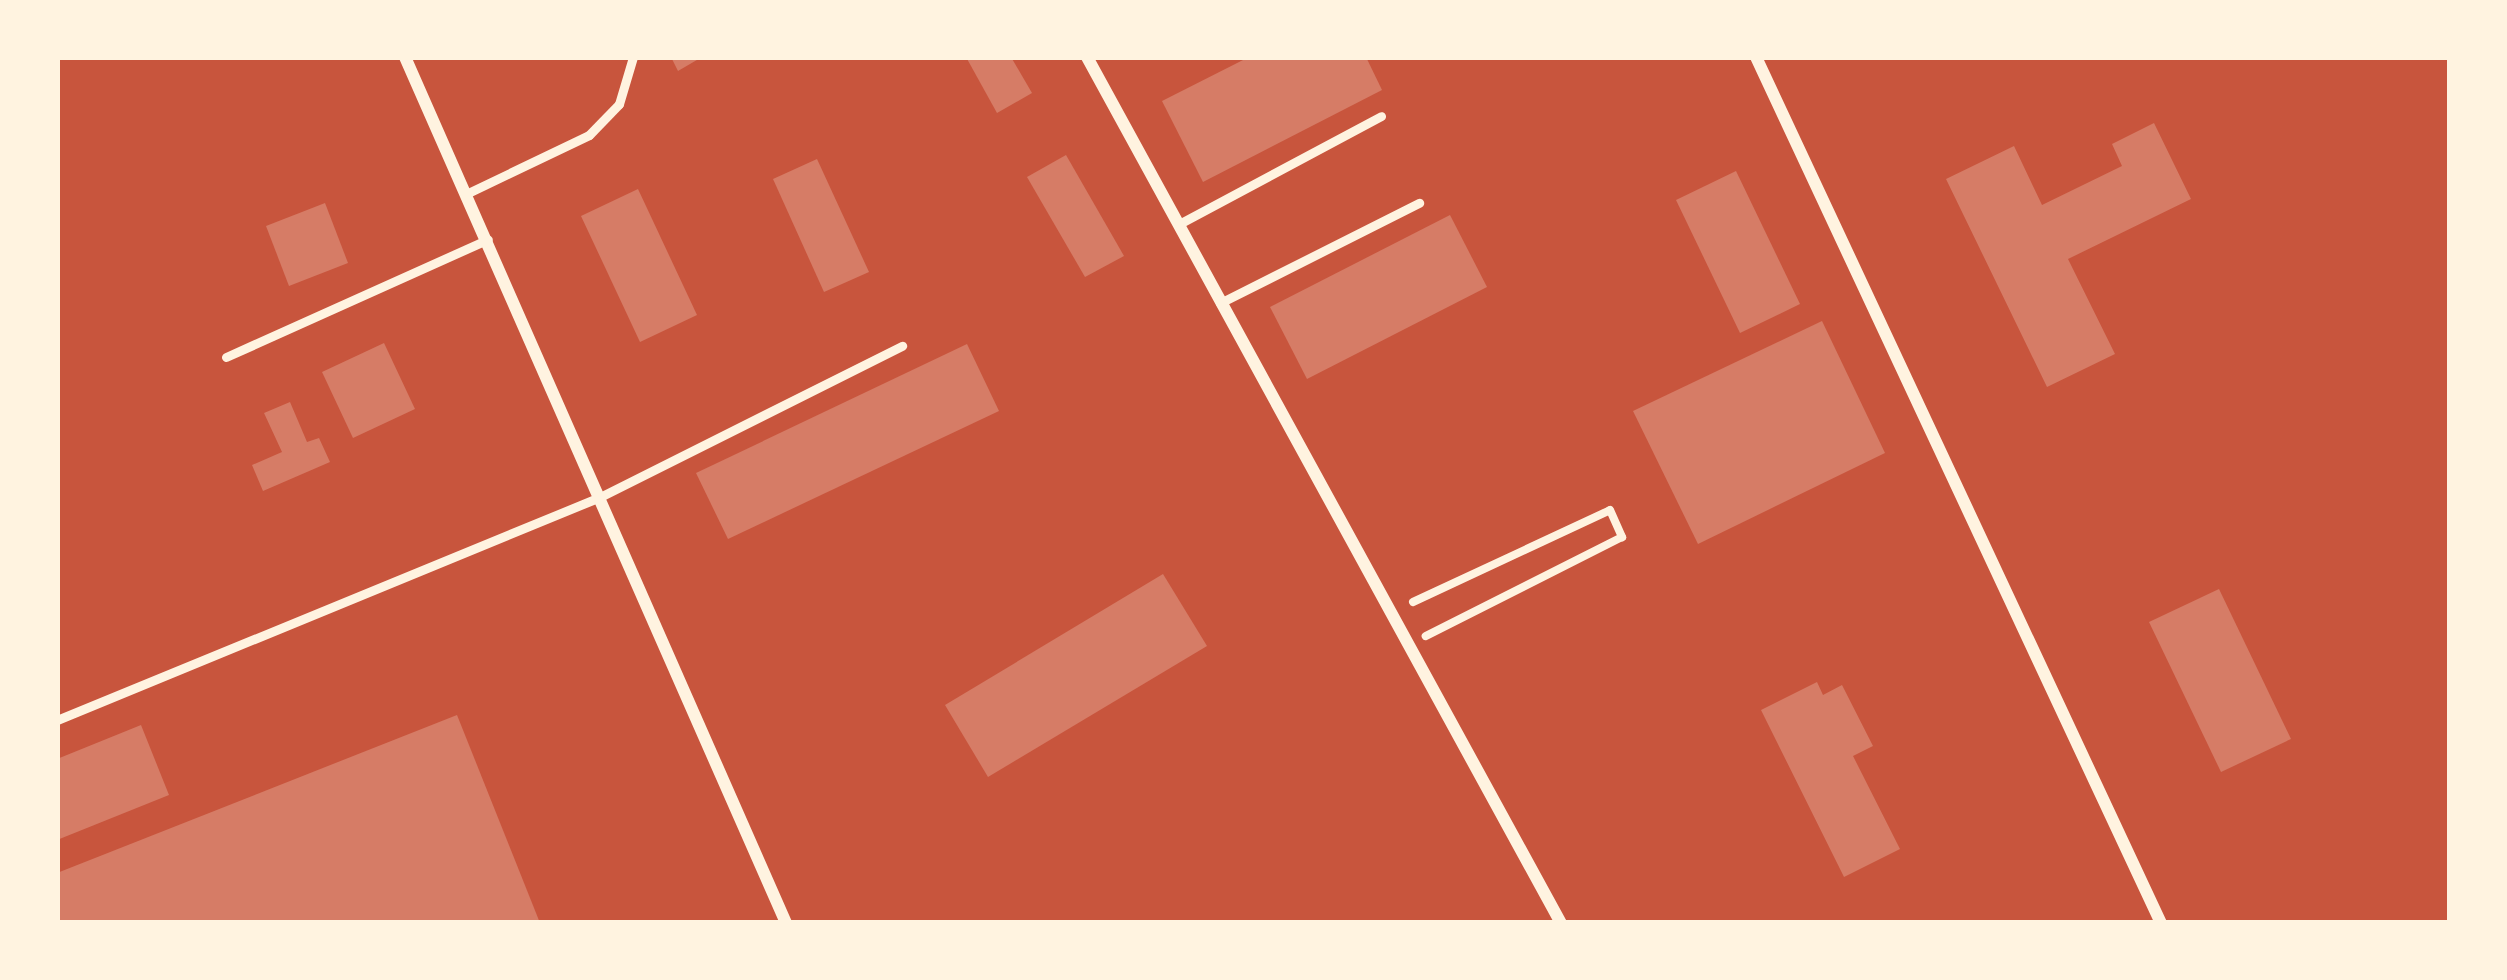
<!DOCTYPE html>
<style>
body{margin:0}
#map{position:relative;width:2507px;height:980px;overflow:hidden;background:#c8553d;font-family:Arial,sans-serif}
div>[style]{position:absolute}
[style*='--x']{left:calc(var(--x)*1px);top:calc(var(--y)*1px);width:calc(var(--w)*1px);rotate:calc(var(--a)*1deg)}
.building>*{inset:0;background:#d67c66}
.path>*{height:8px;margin:-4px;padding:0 4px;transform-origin:4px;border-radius:4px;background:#fff3e0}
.service>*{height:9px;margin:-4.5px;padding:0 4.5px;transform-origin:4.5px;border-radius:4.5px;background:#fff3e0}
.minor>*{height:12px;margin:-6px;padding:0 6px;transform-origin:6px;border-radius:6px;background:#fff3e0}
span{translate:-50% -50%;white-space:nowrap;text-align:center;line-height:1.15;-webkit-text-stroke:9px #fff3e0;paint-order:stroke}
.frame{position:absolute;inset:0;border:60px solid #fff3e0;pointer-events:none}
</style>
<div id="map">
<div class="building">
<i style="clip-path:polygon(671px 57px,702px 57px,678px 71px)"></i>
<i style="clip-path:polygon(966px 57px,1011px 57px,1032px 93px,997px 113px)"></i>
<i style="clip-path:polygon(1249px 57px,1366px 57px,1382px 90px,1203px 182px,1162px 101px)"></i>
<i style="clip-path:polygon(2154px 123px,2191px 199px,2068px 259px,2115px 354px,2047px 387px,1946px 179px,2014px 146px,2042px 205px,2122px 166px,2112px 144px)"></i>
<i style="clip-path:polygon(1066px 155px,1124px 256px,1085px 277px,1027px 177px)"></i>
<i style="clip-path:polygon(817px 159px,869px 272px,824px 292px,773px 179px)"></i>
<i style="clip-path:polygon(1736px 171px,1800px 304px,1740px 333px,1676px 200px)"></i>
<i style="clip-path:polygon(638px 189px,697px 315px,640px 342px,581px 216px)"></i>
<i style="clip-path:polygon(325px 203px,348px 263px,289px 286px,266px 226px)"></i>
<i style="clip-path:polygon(1450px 215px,1487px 287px,1307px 379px,1270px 307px)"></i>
<i style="clip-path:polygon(1822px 321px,1885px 453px,1698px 544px,1633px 411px)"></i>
<i style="clip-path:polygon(384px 343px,415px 409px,353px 438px,322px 372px)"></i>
<i style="clip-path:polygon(967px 344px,999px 411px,728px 539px,696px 473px)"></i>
<i style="clip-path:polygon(290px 402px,307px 442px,319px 438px,330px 462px,263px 491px,252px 465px,282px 452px,264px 413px)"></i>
<i style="clip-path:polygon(1163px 574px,1207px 646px,988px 777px,945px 705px)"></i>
<i style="clip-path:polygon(2219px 589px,2291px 739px,2221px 772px,2149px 622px)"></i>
<i style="clip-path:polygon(1817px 682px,1823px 695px,1842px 685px,1873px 746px,1853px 756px,1900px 849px,1844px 877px,1761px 710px)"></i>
<i style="clip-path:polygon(457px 715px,540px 923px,57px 923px,57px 873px)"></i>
<i style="clip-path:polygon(141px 725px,169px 795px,57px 840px,57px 759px)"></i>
</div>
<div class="path">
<i style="--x:1413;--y:602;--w:217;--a:-25"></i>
<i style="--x:1610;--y:510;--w:30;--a:66"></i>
<i style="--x:1622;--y:537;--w:220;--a:153.2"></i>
</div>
<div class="service">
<i style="--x:468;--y:193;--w:134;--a:-25.6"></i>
<i style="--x:589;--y:135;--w:43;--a:-45.9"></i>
<i style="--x:619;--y:104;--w:49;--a:-73.4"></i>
<i style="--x:1179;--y:224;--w:229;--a:-28.1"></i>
<i style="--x:1220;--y:303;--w:223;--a:-26.7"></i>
<i style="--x:226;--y:357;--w:287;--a:-24.2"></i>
<i style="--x:57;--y:720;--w:587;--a:-22.33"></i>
<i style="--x:600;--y:497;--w:338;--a:-26.6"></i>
</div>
<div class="minor">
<i style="--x:405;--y:57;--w:946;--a:66.25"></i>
<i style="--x:1087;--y:57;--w:987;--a:61.31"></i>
<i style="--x:1756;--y:57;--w:956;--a:64.94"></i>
</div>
<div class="frame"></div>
</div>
